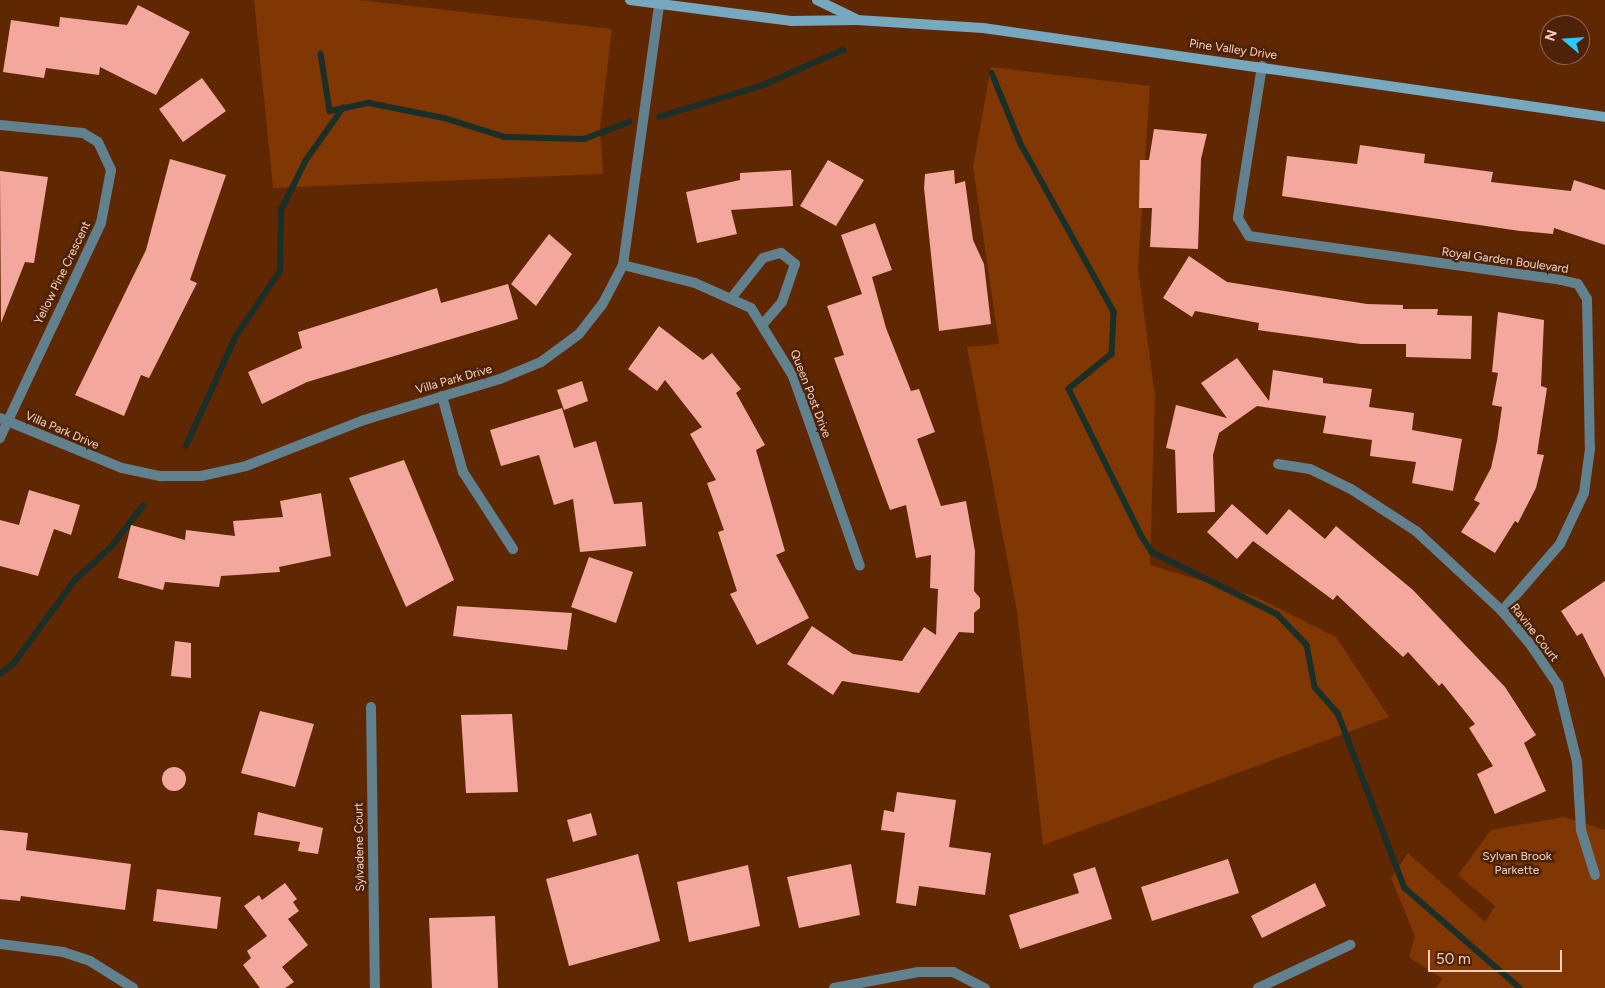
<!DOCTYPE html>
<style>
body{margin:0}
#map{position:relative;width:1605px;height:988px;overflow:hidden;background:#5f2702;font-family:Figtree,sans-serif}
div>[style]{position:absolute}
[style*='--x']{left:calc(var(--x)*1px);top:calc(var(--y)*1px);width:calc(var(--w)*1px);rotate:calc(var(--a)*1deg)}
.green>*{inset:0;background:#803703}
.stream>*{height:5.5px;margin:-2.75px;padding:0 2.75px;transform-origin:2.75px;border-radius:2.75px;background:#192f27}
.building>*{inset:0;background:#f4a79d}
.round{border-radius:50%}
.minor>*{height:10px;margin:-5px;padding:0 5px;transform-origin:5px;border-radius:5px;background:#62818f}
.secondary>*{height:10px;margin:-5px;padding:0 5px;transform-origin:5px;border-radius:5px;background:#76a8bf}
span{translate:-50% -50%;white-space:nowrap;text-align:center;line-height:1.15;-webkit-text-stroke:5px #4d2208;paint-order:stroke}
.street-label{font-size:12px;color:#f5d2c0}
.park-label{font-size:12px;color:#efd1c2}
.north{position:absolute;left:1540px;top:15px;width:50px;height:50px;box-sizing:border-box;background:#4d2208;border:1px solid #906852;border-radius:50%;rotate:288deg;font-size:14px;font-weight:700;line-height:20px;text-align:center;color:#f5d2c0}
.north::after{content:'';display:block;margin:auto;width:18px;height:22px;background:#29c8ff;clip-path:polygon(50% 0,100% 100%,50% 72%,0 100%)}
.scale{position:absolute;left:1428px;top:950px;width:134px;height:22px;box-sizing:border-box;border:2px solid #f5d2c0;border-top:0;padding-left:6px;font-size:15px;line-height:18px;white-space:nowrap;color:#f5d2c0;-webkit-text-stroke:4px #4d2208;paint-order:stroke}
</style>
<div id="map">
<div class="green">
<i style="clip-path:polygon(254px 0,359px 0,612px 29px,600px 127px,603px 174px,273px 188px)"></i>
<i style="clip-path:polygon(991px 67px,1150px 86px,1138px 268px,1155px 396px,1150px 565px,1256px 597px,1336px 637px,1389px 717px,1043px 845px,1017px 611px,967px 347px,999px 344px,973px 167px)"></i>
<i style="clip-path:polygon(1564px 817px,1605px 830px,1605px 988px,1435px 988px,1443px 979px,1409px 957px,1415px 936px,1391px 878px,1408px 853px,1485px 922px,1495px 906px,1458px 875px,1491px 830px)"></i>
</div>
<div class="stream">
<i style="--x:321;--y:54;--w:58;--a:81"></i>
<i style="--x:330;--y:111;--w:40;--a:-12"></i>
<i style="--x:369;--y:103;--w:76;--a:11.3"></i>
<i style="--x:444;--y:118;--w:64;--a:17.3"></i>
<i style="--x:505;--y:137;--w:79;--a:1.5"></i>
<i style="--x:584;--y:139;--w:48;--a:-20.7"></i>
<i style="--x:992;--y:73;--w:77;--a:67.8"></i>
<i style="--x:1021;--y:144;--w:192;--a:61"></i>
<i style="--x:1114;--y:312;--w:42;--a:92.7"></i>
<i style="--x:1112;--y:354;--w:55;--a:140.9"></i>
<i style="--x:1069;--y:389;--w:163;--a:63.7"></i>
<i style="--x:1141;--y:535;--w:20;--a:57"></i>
<i style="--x:1152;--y:552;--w:140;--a:26.4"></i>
<i style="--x:1277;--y:614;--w:43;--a:45.9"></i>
<i style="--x:1307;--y:645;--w:43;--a:79.2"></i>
<i style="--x:1315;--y:687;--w:35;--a:49"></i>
<i style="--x:1338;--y:713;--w:187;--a:69.1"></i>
<i style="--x:1405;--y:888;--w:152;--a:41"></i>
<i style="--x:659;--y:117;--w:107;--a:-16.9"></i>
<i style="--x:761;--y:86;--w:90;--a:-23.7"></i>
<i style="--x:186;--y:446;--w:121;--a:-65.6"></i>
<i style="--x:236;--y:336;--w:78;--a:-55.9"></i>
<i style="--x:280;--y:271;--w:61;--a:-89.1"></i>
<i style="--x:281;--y:210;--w:56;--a:-63.4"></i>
<i style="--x:306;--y:160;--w:64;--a:-54.6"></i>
<i style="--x:0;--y:674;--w:18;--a:-38"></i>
<i style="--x:14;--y:663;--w:103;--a:-53.7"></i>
<i style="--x:75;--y:580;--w:49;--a:-42.5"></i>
<i style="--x:111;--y:547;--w:52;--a:-52"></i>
</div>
<div class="building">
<i style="clip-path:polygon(138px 5px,190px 32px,156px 95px,100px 67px,99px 75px,46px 68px,44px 78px,3px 72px,11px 20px,59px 27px,60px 17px,127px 25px)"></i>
<i style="clip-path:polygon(202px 78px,226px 111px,183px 142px,159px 109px)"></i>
<i style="clip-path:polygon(1154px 129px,1207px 134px,1201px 159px,1198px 249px,1150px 247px,1152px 208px,1139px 208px,1140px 160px,1149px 160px)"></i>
<i style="clip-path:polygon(1360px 145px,1425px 154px,1424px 163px,1493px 172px,1491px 182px,1571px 191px,1574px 180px,1605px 190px,1605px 245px,1554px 228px,1553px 234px,1520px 231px,1282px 196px,1287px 156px,1357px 164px)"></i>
<i style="clip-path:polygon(170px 159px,226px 175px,190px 280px,197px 283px,149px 378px,141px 375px,124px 416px,75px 395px,146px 250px)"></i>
<i style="clip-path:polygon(828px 160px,864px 180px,836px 226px,800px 206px)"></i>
<i style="clip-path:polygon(791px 170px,793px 206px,731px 210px,737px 234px,697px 243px,686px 192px,740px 180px,740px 173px)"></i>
<i style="clip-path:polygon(954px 170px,955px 184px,965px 181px,973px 240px,984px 264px,991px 324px,939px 331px,924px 188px,925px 174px)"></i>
<i style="clip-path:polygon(0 171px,48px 177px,34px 263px,25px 262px,1px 323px)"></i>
<i style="clip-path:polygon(875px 223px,892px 270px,872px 277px,886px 328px,911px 391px,919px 389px,935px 432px,917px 439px,941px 506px,966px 501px,975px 551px,974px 591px,980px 598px,980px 608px,974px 613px,974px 633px,959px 632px,919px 693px,842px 681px,833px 695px,787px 664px,812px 626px,853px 654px,902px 661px,924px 627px,936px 635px,938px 589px,930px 588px,931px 555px,916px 558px,906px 505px,890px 510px,834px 358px,844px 355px,827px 306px,862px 294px,841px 235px)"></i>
<i style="clip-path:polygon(549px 234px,572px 254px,536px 306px,511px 284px)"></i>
<i style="clip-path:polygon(1189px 256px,1227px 282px,1367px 304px,1403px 305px,1403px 309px,1438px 309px,1437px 315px,1472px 316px,1471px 359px,1406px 357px,1406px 344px,1361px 344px,1258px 330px,1259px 323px,1195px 311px,1192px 317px,1163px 298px)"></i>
<i style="clip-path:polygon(508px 284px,518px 319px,307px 382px,262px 404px,248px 372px,302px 348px,298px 332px,437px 288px,441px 303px)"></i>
<i style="clip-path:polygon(1498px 312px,1544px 320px,1541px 386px,1547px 388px,1537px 454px,1544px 455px,1536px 488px,1518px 523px,1515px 521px,1495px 553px,1461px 532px,1480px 503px,1474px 500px,1491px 468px,1497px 441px,1502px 407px,1492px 405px,1498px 373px,1492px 372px)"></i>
<i style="clip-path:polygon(659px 326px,703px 360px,712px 353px,741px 389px,736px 393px,765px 445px,756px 450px,785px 551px,776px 555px,809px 618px,757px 645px,730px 594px,737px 591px,718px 532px,724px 530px,707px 483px,716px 480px,690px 434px,702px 427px,665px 380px,657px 391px,628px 369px)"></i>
<i style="clip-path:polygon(1237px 358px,1269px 401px,1273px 370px,1323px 378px,1323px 383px,1372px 389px,1369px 407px,1414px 413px,1412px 430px,1462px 439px,1453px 491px,1412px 483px,1416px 462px,1370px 456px,1372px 440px,1323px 433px,1326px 416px,1257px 406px,1219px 433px,1213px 455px,1215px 512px,1177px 513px,1175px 450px,1166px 448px,1176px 405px,1227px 418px,1201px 383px)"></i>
<i style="clip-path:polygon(582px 381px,588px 401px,564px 410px,557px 390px)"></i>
<i style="clip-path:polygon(562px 408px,574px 448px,596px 441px,614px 504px,642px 502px,646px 546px,580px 552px,573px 499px,554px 505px,539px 455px,501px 466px,490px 430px)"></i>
<i style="clip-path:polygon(404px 460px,454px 580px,406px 607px,349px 478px)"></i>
<i style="clip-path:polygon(29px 490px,80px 505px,71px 535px,54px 529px,38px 576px,0 566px,0 520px,19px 525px)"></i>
<i style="clip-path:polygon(321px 493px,331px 556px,279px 567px,280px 572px,221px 576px,219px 587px,165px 582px,163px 590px,118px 578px,131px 525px,185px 540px,186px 530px,235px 536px,233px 521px,283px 517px,280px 501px)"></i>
<i style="clip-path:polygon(1232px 504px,1267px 535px,1289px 509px,1325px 539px,1336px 526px,1413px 590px,1505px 687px,1536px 735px,1524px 743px,1546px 791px,1495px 814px,1477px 774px,1493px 766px,1469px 728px,1475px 724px,1442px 683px,1439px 686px,1408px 652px,1403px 657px,1337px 595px,1333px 600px,1253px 541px,1237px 559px,1207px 532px)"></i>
<i style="clip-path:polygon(589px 557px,633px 572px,616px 623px,571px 607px)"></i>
<i style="clip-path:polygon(1605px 581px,1605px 678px,1582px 633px,1577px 636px,1561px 611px)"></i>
<i style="clip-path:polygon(457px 606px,572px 613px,567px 650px,453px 636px)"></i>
<i style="clip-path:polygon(175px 641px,191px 643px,191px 678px,171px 676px)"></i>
<i style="clip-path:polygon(260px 711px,314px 724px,295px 787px,241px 773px)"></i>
<i style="clip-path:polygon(512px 714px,518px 792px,466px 793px,461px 715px)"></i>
<i class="round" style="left:162px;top:767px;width:24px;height:24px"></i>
<i style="clip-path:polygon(897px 792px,956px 800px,949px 847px,991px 853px,985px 895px,919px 886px,916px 906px,896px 903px,905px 833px,881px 830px,884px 810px,894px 812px)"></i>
<i style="clip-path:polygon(258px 812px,323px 828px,318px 854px,298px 851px,300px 842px,254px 835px)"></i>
<i style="clip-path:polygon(591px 813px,597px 835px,573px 842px,567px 820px)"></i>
<i style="clip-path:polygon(0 830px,28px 833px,26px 850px,131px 864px,125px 910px,21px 896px,20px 901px,0 899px)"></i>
<i style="clip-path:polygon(638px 854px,660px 941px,569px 966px,546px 879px)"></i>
<i style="clip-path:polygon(1228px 859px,1239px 893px,1152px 921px,1141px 887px)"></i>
<i style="clip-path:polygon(851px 864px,860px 915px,799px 928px,787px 877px)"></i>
<i style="clip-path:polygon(748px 865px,760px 926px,689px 942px,677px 882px)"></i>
<i style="clip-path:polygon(1095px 867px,1112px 919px,1020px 949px,1009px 915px,1079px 893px,1073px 874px)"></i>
<i style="clip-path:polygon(285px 883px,297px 899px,293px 902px,299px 911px,288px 919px,308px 945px,282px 967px,294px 982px,285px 988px,260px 988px,243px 965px,251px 958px,247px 951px,267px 936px,244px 906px,259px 895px,262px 900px)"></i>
<i style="clip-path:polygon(1315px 883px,1326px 906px,1262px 938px,1251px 916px)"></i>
<i style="clip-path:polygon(157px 889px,221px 897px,217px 929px,153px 921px)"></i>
<i style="clip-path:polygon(495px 916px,498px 988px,432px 988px,429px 918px)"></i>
</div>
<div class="minor">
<i style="--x:1262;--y:66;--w:154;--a:99"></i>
<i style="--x:1238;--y:218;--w:21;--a:59"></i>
<i style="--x:1249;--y:236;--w:315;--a:8"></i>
<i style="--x:1561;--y:280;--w:17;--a:13"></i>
<i style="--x:1578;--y:284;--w:17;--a:59"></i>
<i style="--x:1587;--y:299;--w:150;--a:88.9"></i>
<i style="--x:1590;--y:449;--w:44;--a:97.8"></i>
<i style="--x:1584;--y:493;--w:56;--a:115.2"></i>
<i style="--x:1560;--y:544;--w:89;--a:130.9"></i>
<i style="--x:0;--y:125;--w:83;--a:5.5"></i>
<i style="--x:83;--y:133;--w:17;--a:31"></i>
<i style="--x:98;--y:142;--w:31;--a:65"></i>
<i style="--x:111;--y:170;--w:54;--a:100.7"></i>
<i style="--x:101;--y:223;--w:238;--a:115.2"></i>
<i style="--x:623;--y:265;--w:74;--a:14"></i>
<i style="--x:695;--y:283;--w:61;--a:24.1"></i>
<i style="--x:751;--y:308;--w:80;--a:58.3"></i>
<i style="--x:793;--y:376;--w:201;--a:70.6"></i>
<i style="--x:733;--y:296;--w:48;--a:-51.7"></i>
<i style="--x:763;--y:258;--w:19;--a:-16"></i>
<i style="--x:781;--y:253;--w:18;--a:38"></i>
<i style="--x:795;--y:264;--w:40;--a:108.9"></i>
<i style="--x:782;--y:302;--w:29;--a:131"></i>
<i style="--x:442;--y:396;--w:79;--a:74.6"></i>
<i style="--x:463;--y:472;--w:92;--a:57"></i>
<i style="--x:0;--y:418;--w:132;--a:22.3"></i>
<i style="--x:122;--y:468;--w:40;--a:12"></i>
<i style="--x:161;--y:476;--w:40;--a:0"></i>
<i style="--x:201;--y:476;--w:46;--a:-12.5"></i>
<i style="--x:246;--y:466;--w:127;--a:-21.3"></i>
<i style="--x:364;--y:420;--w:142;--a:-16.8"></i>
<i style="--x:500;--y:379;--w:44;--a:-22.5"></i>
<i style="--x:541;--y:362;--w:47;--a:-36.4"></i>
<i style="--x:579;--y:334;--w:37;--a:-52"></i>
<i style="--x:602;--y:305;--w:45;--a:-62.3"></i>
<i style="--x:623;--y:265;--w:263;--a:-82.1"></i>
<i style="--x:1278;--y:464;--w:32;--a:9"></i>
<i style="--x:1310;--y:469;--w:46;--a:26"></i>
<i style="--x:1351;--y:489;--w:77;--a:32.9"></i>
<i style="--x:1416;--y:531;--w:117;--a:42.9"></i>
<i style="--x:1502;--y:611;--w:43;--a:49.7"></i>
<i style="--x:1530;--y:644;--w:50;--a:55.7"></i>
<i style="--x:1558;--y:685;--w:79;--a:76.1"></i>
<i style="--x:1577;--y:762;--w:68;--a:86.6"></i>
<i style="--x:1581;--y:830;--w:47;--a:72.7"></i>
<i style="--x:371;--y:707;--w:281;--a:89.2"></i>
<i style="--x:0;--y:944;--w:64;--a:7.2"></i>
<i style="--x:63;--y:952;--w:28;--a:18"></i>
<i style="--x:90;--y:961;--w:51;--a:32.1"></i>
<i style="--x:834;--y:988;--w:86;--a:-10.7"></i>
<i style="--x:919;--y:972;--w:34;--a:0"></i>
<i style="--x:953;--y:972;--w:36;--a:27"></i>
<i style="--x:1258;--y:988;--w:102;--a:-25.1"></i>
</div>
<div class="secondary">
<i style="--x:630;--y:0;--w:162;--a:7.4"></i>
<i style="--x:791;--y:21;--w:66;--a:-0.9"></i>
<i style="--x:857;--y:20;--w:126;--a:3.6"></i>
<i style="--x:983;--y:28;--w:628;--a:8.14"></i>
<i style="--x:817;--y:0;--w:43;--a:26"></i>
</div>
<div class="street-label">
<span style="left:1233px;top:50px;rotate:8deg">Pine Valley Drive</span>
<span style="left:1505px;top:261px;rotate:8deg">Royal Garden Boulevard</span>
<span style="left:63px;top:273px;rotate:-64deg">Yellow Pine Crescent</span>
<span style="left:454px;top:380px;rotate:-16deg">Villa Park Drive</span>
<span style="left:810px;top:394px;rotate:69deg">Queen Post Drive</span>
<span style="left:62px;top:431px;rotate:23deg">Villa Park Drive</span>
<span style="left:1534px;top:633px;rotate:52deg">Ravine Court</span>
<span style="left:360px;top:847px;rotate:-91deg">Sylvadene Court</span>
</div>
<div class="park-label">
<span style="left:1517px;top:864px">Sylvan Brook<br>Parkette</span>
</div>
<div class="north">N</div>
<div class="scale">50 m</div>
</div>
